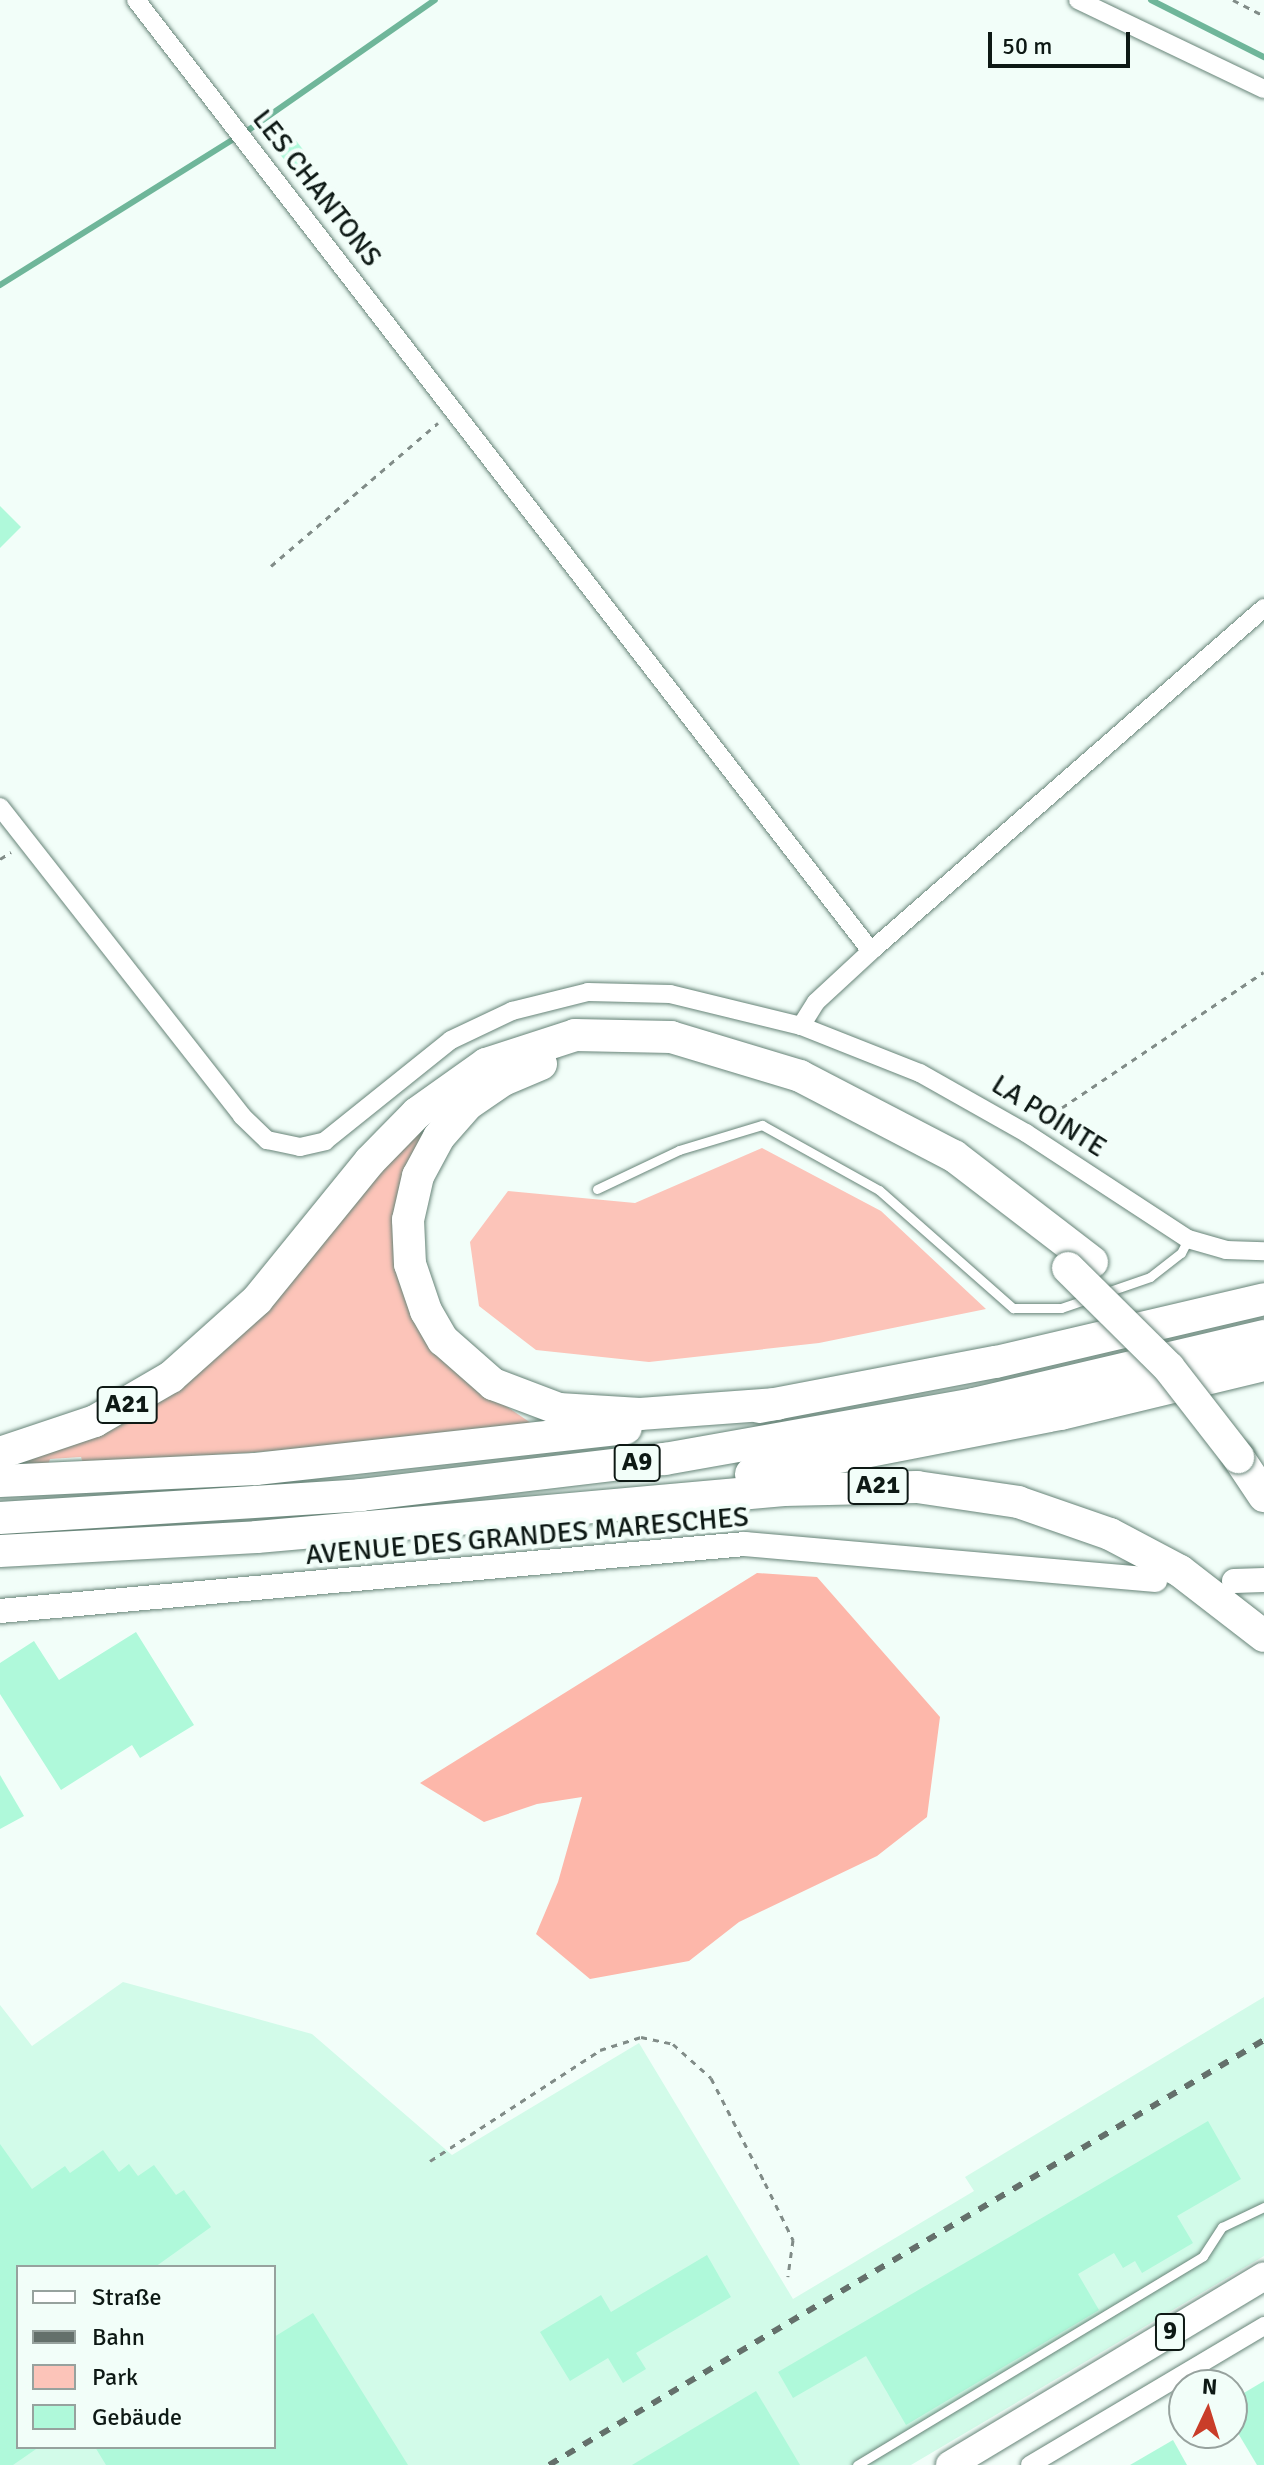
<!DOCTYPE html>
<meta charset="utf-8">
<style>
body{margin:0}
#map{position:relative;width:1264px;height:2465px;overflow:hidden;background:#f2fef9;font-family:Signika,sans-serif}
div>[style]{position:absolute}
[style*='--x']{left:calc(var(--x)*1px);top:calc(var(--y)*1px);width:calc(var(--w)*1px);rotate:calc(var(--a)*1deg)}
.built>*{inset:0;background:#d2fbe9}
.green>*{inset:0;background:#fcc4b9}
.forest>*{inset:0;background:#fdb7aa}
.stream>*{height:6px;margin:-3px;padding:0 3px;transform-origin:3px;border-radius:3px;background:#6fb69a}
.building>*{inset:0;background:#aff9da}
.path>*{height:3px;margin-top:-1.5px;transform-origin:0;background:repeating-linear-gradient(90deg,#818c88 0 6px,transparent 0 12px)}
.roads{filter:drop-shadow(0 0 2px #678478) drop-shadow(0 0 2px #678478)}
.lane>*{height:9px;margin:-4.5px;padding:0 4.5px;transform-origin:4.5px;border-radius:4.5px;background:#fff}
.street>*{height:18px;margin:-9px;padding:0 9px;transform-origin:9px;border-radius:9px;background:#fff}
.secondary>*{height:24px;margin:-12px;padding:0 12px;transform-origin:12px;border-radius:12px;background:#fff}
.primary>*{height:28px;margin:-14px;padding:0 14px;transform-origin:14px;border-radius:14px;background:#fff}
.highway>*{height:32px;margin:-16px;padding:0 16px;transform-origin:16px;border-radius:16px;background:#fff}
.rail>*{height:6px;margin-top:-3px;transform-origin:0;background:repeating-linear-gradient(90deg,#64706b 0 10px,transparent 0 20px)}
.bridges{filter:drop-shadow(0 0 2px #678478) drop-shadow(0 0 2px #678478)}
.highway-bridge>*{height:32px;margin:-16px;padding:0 16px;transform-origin:16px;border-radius:16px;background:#fff}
span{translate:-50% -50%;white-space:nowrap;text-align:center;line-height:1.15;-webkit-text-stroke:8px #f2fef9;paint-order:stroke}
.shield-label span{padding:2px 6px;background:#f2fef9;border:2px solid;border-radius:6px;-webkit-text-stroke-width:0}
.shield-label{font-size:26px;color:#0e1915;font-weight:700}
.street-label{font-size:28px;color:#0e1915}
.legend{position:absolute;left:16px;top:2265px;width:260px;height:184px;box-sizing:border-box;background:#f2fef9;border:2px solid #97a29e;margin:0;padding:10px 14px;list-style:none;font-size:24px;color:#0e1915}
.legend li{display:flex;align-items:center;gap:16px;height:40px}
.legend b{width:40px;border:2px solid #97a29e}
.north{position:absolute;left:1168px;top:2369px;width:80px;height:80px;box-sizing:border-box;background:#f2fef9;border:2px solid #97a29e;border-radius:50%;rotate:4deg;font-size:22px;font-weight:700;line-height:32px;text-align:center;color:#0e1915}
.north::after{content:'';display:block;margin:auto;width:28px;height:36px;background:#c93d29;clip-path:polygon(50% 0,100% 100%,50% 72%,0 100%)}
.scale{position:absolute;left:988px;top:32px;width:142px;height:36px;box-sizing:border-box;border:4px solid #0e1915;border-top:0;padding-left:10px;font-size:24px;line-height:28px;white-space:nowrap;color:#0e1915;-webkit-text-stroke:6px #f2fef9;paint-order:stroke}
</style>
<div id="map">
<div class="built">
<i style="clip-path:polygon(evenodd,123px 1982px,312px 2034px,452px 2155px,639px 2043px,793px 2299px,974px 2191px,965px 2177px,1264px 1997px,1264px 2256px,911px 2465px,0 2465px,0 2005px,32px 2046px,123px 1982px,18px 2267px,274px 2267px,274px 2447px,18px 2447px,18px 2267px)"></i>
</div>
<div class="green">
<i style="clip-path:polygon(447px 1104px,400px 1251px,494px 1398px,531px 1423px,354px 1446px,83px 1463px,81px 1457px,50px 1459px,47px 1468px,0 1469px,107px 1425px)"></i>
<i style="clip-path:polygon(762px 1148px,881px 1211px,986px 1309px,819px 1343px,649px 1362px,536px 1350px,479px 1306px,470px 1242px,508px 1191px,635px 1203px)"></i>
</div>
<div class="forest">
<i style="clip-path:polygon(757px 1573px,817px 1577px,940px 1717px,927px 1817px,877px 1856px,739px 1922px,689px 1961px,590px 1979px,536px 1934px,558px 1882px,582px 1797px,537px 1804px,484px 1822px,420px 1783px)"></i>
</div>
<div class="stream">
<i style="--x:1151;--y:0;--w:127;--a:26.8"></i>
<i style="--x:247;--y:131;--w:229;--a:-34.9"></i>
<i style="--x:0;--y:285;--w:276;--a:-32"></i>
</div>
<div class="building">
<i style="clip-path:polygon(294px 138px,315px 165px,299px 177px,277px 151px)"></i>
<i style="clip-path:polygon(0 506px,21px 527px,0 548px)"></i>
<i style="clip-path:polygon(136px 1632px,194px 1725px,140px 1758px,132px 1745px,61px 1790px,0 1694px,0 1663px,34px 1641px,59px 1680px)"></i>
<i style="clip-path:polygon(0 1775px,24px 1816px,0 1829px)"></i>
<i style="clip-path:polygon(1208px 2121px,1241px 2179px,1177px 2216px,1193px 2243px,1142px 2273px,1135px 2261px,1123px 2268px,1114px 2253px,1078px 2274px,1099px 2310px,906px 2425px,866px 2356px,793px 2398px,778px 2372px)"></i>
<i style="clip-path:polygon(0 2144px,32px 2189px,65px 2166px,70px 2173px,103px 2150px,119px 2172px,129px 2164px,138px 2176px,154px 2165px,176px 2195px,184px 2190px,211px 2227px,155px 2267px,18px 2267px,18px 2447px,39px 2447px,13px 2465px,0 2465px)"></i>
<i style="clip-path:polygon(707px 2255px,731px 2297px,636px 2353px,646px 2369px,623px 2383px,608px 2358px,570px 2381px,540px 2332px,601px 2295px,611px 2312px)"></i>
<i style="clip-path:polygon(313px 2313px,408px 2465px,106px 2465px,95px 2447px,274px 2447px,274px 2337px)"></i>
<i style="clip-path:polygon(1264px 2381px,1264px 2465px,1257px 2465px,1232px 2423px,1232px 2400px)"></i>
<i style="clip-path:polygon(756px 2391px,800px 2465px,632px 2465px)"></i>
<i style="clip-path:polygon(1173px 2440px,1187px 2465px,1130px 2465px)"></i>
</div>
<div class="path">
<i style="--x:1233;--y:0;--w:35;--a:27"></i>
<i style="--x:271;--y:566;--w:220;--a:-40.6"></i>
<i style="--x:0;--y:859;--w:13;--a:-32"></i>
<i style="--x:1042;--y:1121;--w:267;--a:-33.9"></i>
<i style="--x:430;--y:2161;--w:203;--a:-33.1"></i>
<i style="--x:600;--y:2050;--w:43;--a:-17.6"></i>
<i style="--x:641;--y:2037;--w:33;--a:12"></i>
<i style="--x:673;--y:2044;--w:51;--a:41.8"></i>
<i style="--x:711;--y:2078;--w:118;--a:62.8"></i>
<i style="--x:765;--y:2183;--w:64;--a:63.8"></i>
<i style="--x:793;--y:2240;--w:37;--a:98"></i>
</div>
<div class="roads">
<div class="lane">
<i style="--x:597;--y:1189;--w:91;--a:-25.4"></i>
<i style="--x:679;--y:1150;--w:87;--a:-16.8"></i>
<i style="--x:762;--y:1125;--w:134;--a:29.1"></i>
<i style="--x:879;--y:1190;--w:179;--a:41.4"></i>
<i style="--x:1013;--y:1308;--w:48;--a:0"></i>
<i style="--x:1061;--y:1308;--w:31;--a:-19"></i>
<i style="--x:1104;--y:1293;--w:49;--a:-19.2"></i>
<i style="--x:1150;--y:1277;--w:39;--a:-38"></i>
<i style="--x:1181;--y:1253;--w:16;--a:-63"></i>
<i style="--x:857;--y:2465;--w:404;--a:-31.1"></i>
<i style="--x:1203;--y:2256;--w:35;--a:-57"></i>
<i style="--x:1222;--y:2227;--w:47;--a:-25.5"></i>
</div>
<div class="street">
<i style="--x:136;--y:0;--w:1202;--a:52.3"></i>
<i style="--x:1078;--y:0;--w:206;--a:25.6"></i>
<i style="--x:0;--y:807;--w:392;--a:51.9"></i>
<i style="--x:242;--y:1116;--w:35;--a:44"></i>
<i style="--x:267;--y:1140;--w:34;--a:12"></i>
<i style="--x:300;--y:1147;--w:26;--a:-13"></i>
<i style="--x:325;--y:1141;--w:161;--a:-38.7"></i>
<i style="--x:451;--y:1040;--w:68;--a:-25.4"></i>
<i style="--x:512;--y:1011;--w:78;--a:-14"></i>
<i style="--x:588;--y:992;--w:82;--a:1.4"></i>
<i style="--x:670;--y:994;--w:135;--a:13.7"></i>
<i style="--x:801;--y:1026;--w:128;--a:21.6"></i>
<i style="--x:920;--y:1073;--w:122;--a:29.5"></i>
<i style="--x:1026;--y:1133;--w:194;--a:33.2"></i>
<i style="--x:1188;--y:1239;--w:40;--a:16"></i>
<i style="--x:1226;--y:1250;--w:38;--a:2"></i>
<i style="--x:801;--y:1026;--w:28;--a:-58"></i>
<i style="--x:816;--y:1002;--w:75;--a:-42.8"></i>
<i style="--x:871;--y:951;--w:522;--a:-41.11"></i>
<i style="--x:1030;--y:2465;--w:272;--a:-30.7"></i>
</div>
<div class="secondary">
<i style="--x:1234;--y:1581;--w:30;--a:-2"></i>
<i style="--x:0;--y:1611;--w:748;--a:-5.14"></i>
<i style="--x:745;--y:1544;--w:412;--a:5"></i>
</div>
<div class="primary">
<i style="--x:950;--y:2465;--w:366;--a:-31"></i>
</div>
<div class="highway">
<i style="--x:541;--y:1064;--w:41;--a:157.2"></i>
<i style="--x:503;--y:1080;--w:42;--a:145.6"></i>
<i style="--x:468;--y:1104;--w:44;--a:131.3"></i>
<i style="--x:439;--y:1137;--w:44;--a:118.3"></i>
<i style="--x:418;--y:1176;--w:45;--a:102.8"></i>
<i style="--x:408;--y:1220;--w:44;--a:87.4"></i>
<i style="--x:410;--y:1264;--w:50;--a:71.2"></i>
<i style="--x:426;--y:1311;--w:34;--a:60"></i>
<i style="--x:443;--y:1340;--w:67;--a:41.3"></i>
<i style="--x:493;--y:1384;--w:71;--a:20.7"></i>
<i style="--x:559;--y:1409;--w:81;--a:3.5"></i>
<i style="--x:640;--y:1414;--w:137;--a:-4.2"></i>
<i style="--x:759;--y:1407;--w:241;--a:-10.8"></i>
<i style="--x:996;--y:1362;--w:275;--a:-13.2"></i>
<i style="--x:0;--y:1453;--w:100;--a:-18.6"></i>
<i style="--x:95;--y:1421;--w:88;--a:-30.1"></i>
<i style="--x:171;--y:1377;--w:115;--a:-41.8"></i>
<i style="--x:257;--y:1300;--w:179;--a:-50.9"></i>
<i style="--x:370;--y:1161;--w:67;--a:-45.6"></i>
<i style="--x:417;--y:1113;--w:85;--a:-35.4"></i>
<i style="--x:486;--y:1064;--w:94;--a:-18"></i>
<i style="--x:575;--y:1035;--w:96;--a:1.2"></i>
<i style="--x:671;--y:1037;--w:135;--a:16.8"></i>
<i style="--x:800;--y:1076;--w:174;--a:27.5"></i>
<i style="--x:954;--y:1156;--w:174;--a:37.5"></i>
<i style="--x:1238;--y:1457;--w:47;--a:56.3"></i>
<i style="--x:751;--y:1474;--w:316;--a:-11"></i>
<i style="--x:1061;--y:1414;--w:209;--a:-13.6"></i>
<i style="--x:0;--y:1481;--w:256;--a:-2.7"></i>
<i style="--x:256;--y:1469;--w:372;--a:-6.3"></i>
<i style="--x:0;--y:1518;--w:362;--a:-3.6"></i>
<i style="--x:361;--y:1495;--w:306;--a:-6.8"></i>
<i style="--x:665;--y:1459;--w:314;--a:-10.1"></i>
<i style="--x:974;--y:1404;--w:298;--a:-13.2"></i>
<i style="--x:0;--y:1551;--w:257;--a:-3.1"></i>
<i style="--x:257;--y:1537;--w:529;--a:-5.1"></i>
<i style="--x:784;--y:1490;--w:133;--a:-1.3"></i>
<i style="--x:917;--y:1487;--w:102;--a:8.4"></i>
<i style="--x:1018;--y:1502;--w:97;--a:19.2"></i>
<i style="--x:1110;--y:1534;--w:79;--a:27.9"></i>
<i style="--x:1180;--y:1571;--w:106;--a:37.7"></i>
</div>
</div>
<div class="rail">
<i style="--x:549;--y:2465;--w:832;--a:-30.73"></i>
</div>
<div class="bridges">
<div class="highway-bridge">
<i style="--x:1068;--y:1268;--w:142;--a:44.7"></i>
<i style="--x:1169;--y:1368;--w:113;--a:52.2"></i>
</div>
</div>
<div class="shield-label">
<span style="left:127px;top:1405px">A21</span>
<span style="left:637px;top:1463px">A9</span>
<span style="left:878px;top:1486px">A21</span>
<span style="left:1170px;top:2332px">9</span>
</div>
<div class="street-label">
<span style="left:317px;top:188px;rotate:52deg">LES CHANTONS</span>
<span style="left:1049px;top:1116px;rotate:32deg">LA POINTE</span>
<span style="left:527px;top:1536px;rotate:-5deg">AVENUE DES GRANDES MARESCHES</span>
</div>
<ul class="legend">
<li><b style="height:10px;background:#fff"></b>Straße</li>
<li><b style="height:10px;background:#64706b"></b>Bahn</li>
<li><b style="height:22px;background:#fcc4b9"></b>Park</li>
<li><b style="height:22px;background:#aff9da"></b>Gebäude</li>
</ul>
<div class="north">N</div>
<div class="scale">50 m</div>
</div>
